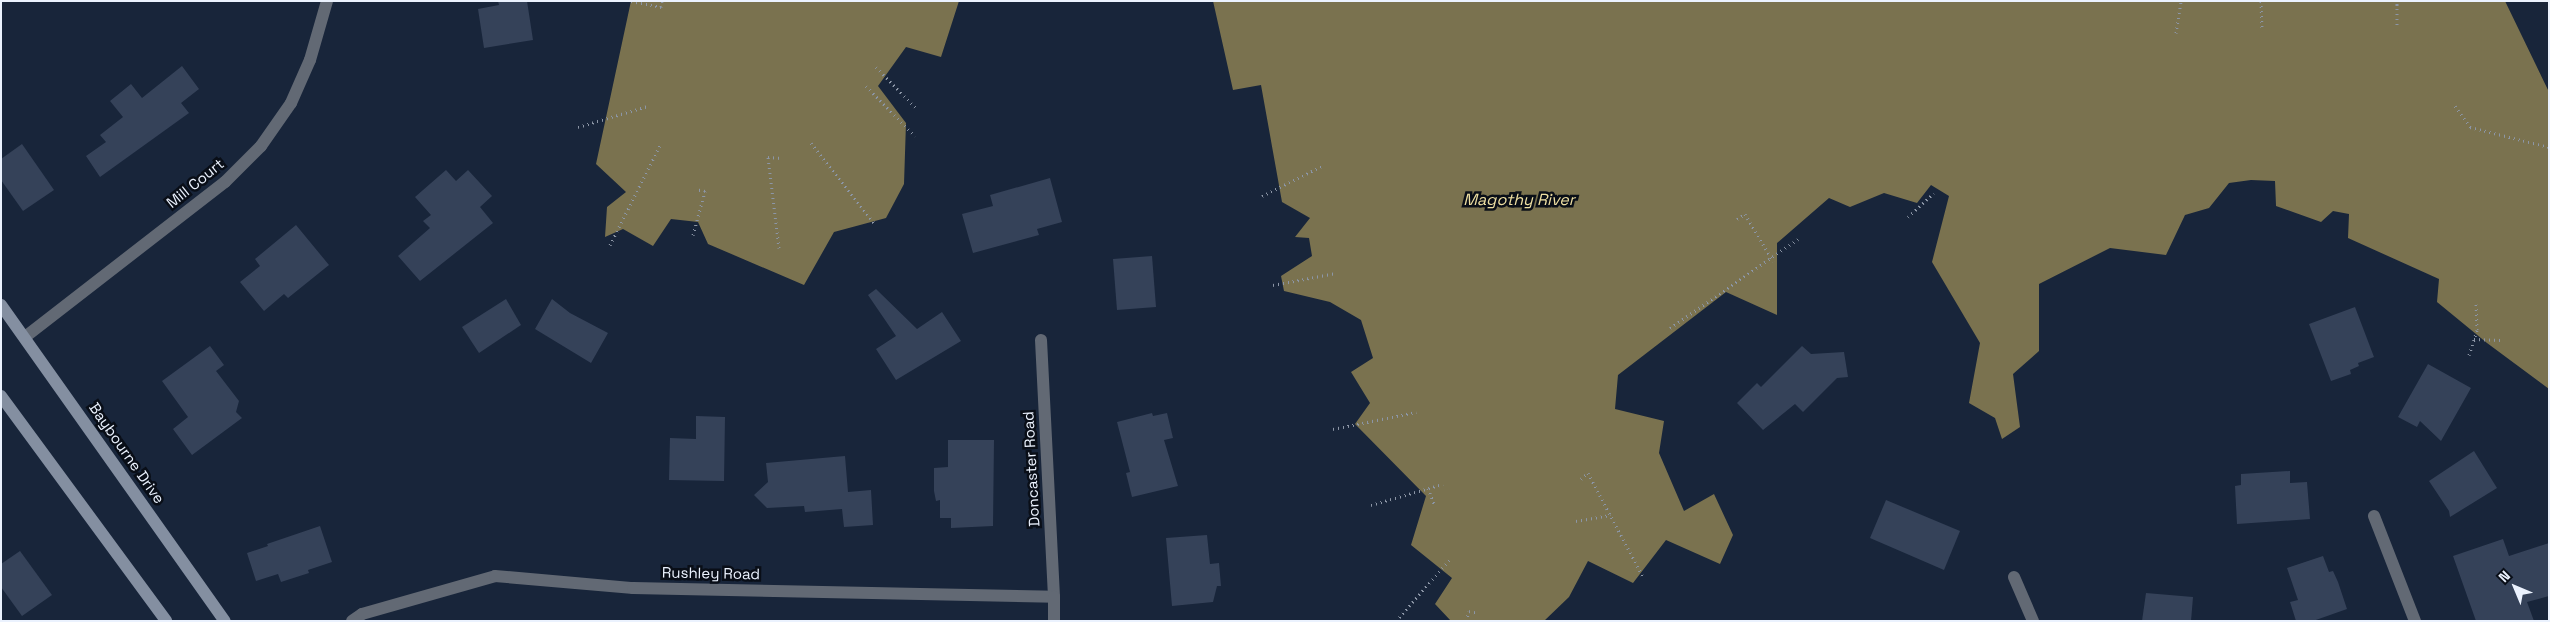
<!DOCTYPE html>
<style>
body{margin:0}
#map{position:relative;width:2550px;height:622px;overflow:hidden;background:#18253a;font-family:"Space Grotesk",sans-serif}
div>[style]{position:absolute}
[style*='--x']{left:calc(var(--x)*1px);top:calc(var(--y)*1px);width:calc(var(--w)*1px);rotate:calc(var(--a)*1deg)}
.water>*{inset:0;background:#7a724f}
.building>*{inset:0;background:#354259}
.path>*{height:3px;margin-top:-1.5px;transform-origin:0;background:repeating-linear-gradient(90deg,#8c96a6 0 1px,transparent 0 5px)}
.lane>*{height:12px;margin:-6px;padding:0 6px;transform-origin:6px;border-radius:6px;background:#626974}
.street>*{height:12px;margin:-6px;padding:0 6px;transform-origin:6px;border-radius:6px;background:#626974}
.secondary>*{height:12px;margin:-6px;padding:0 6px;transform-origin:6px;border-radius:6px;background:#848fa1}
span{translate:-50% -50%;white-space:nowrap;text-align:center;line-height:1.15;-webkit-text-stroke:5px #090e17;paint-order:stroke}
.street-label{font-size:15px;color:#ebf2fe}
.water-label{font-size:16px;color:#eedfa2;font-style:italic}
.frame{position:absolute;inset:0;border:2px solid #ebf2fe;pointer-events:none}
.north{position:absolute;left:2490px;top:562px;width:50px;height:50px;-webkit-text-stroke:4px #090e17;paint-order:stroke;rotate:315deg;font-size:14px;font-weight:700;line-height:20px;text-align:center;color:#ebf2fe}
.north::after{content:'';display:block;margin:auto;width:18px;height:22px;background:#ebf2fe;clip-path:polygon(50% 0,100% 100%,50% 72%,0 100%)}
</style>
<div id="map">
<div class="water">
<i style="clip-path:polygon(631px 1px,959px 1px,941px 57px,906px 47px,878px 86px,906px 123px,904px 184px,886px 218px,834px 232px,804px 285px,708px 244px,698px 222px,671px 219px,653px 246px,623px 229px,605px 237px,607px 207px,626px 192px,596px 164px)"></i>
<i style="clip-path:polygon(1213px 1px,2505px 1px,2549px 92px,2549px 389px,2487px 343px,2437px 302px,2439px 279px,2348px 238px,2349px 214px,2333px 211px,2321px 222px,2276px 206px,2275px 181px,2251px 180px,2229px 183px,2209px 208px,2185px 215px,2166px 255px,2110px 248px,2039px 284px,2039px 351px,2013px 374px,2020px 427px,2002px 439px,1995px 418px,1969px 403px,1980px 343px,1932px 262px,1949px 196px,1931px 185px,1917px 203px,1884px 193px,1850px 207px,1829px 198px,1777px 243px,1777px 315px,1726px 292px,1618px 375px,1615px 409px,1664px 421px,1659px 453px,1684px 511px,1714px 494px,1733px 535px,1720px 564px,1666px 540px,1633px 583px,1588px 561px,1569px 597px,1544px 621px,1451px 621px,1435px 604px,1452px 578px,1411px 545px,1426px 496px,1355px 424px,1370px 403px,1351px 372px,1373px 358px,1361px 320px,1330px 302px,1284px 291px,1281px 276px,1312px 256px,1309px 238px,1295px 237px,1310px 218px,1282px 202px,1261px 85px,1233px 90px)"></i>
</div>
<div class="building">
<i style="clip-path:polygon(498px 1px,527px 1px,533px 40px,484px 48px,478px 9px,499px 5px)"></i>
<i style="clip-path:polygon(182px 66px,199px 89px,181px 103px,189px 113px,100px 177px,86px 156px,106px 142px,100px 135px,123px 117px,110px 101px,131px 84px,142px 98px)"></i>
<i style="clip-path:polygon(22px 144px,54px 190px,23px 211px,1px 180px,1px 159px)"></i>
<i style="clip-path:polygon(446px 170px,456px 181px,468px 170px,492px 196px,480px 207px,493px 223px,420px 281px,398px 256px,430px 228px,423px 221px,431px 215px,415px 197px)"></i>
<i style="clip-path:polygon(1050px 178px,1062px 222px,1037px 229px,1039px 235px,973px 253px,962px 214px,993px 206px,990px 195px)"></i>
<i style="clip-path:polygon(296px 225px,329px 265px,288px 298px,284px 294px,264px 311px,240px 282px,260px 266px,255px 259px)"></i>
<i style="clip-path:polygon(1152px 256px,1156px 307px,1117px 310px,1113px 259px)"></i>
<i style="clip-path:polygon(876px 289px,917px 329px,942px 312px,961px 341px,896px 380px,876px 349px,896px 336px,868px 295px)"></i>
<i style="clip-path:polygon(506px 299px,521px 325px,479px 353px,462px 327px)"></i>
<i style="clip-path:polygon(552px 299px,570px 313px,608px 333px,591px 363px,535px 329px)"></i>
<i style="clip-path:polygon(2355px 307px,2374px 357px,2358px 363px,2359px 366px,2350px 370px,2351px 374px,2331px 381px,2309px 324px)"></i>
<i style="clip-path:polygon(210px 346px,224px 365px,216px 371px,239px 401px,236px 412px,242px 418px,192px 455px,173px 429px,188px 417px,162px 381px)"></i>
<i style="clip-path:polygon(1802px 346px,1811px 354px,1844px 352px,1848px 377px,1837px 378px,1803px 412px,1795px 404px,1763px 430px,1737px 403px,1757px 383px,1761px 387px)"></i>
<i style="clip-path:polygon(2428px 364px,2471px 388px,2441px 441px,2420px 421px,2417px 427px,2398px 417px)"></i>
<i style="clip-path:polygon(1152px 413px,1153px 416px,1167px 413px,1173px 438px,1164px 440px,1178px 486px,1132px 497px,1126px 473px,1130px 472px,1117px 422px)"></i>
<i style="clip-path:polygon(696px 416px,725px 417px,724px 481px,669px 480px,670px 438px,696px 439px)"></i>
<i style="clip-path:polygon(948px 440px,994px 440px,993px 526px,951px 528px,951px 518px,940px 518px,940px 500px,936px 501px,934px 491px,934px 468px,948px 467px)"></i>
<i style="clip-path:polygon(2474px 451px,2497px 488px,2450px 517px,2449px 511px,2429px 481px)"></i>
<i style="clip-path:polygon(845px 456px,848px 492px,871px 490px,873px 525px,844px 527px,842px 509px,805px 512px,804px 506px,767px 508px,754px 495px,768px 482px,766px 463px)"></i>
<i style="clip-path:polygon(2290px 471px,2290px 483px,2307px 482px,2310px 519px,2237px 524px,2235px 486px,2241px 485px,2241px 474px)"></i>
<i style="clip-path:polygon(1886px 500px,1960px 531px,1944px 570px,1870px 538px)"></i>
<i style="clip-path:polygon(320px 526px,332px 562px,308px 570px,309px 573px,281px 582px,278px 574px,256px 581px,247px 553px,268px 546px,267px 544px)"></i>
<i style="clip-path:polygon(1207px 535px,1210px 564px,1219px 563px,1221px 586px,1217px 586px,1213px 602px,1172px 606px,1166px 538px)"></i>
<i style="clip-path:polygon(2503px 539px,2509px 556px,2549px 543px,2549px 596px,2527px 602px,2534px 621px,2476px 621px,2453px 556px)"></i>
<i style="clip-path:polygon(20px 551px,52px 595px,22px 616px,1px 587px,1px 564px)"></i>
<i style="clip-path:polygon(2323px 556px,2329px 572px,2333px 571px,2338px 582px,2347px 609px,2313px 621px,2296px 621px,2290px 602px,2298px 600px,2287px 568px)"></i>
<i style="clip-path:polygon(2146px 593px,2193px 597px,2191px 621px,2142px 621px)"></i>
</div>
<div class="path">
<i style="--x:631;--y:1;--w:31;--a:11"></i>
<i style="--x:661;--y:7;--w:6;--a:-81"></i>
<i style="--x:2261;--y:1;--w:27;--a:88"></i>
<i style="--x:2397;--y:25;--w:24;--a:-90"></i>
<i style="--x:2176;--y:33;--w:32;--a:-81"></i>
<i style="--x:876;--y:67;--w:57;--a:45.7"></i>
<i style="--x:866;--y:86;--w:70;--a:45.6"></i>
<i style="--x:2455;--y:106;--w:26;--a:54"></i>
<i style="--x:2470;--y:127;--w:81;--a:14.2"></i>
<i style="--x:578;--y:127;--w:73;--a:-16.7"></i>
<i style="--x:811;--y:143;--w:103;--a:51.7"></i>
<i style="--x:1262;--y:196;--w:67;--a:-26.6"></i>
<i style="--x:1908;--y:217;--w:35;--a:-43"></i>
<i style="--x:1737;--y:219;--w:9;--a:-32"></i>
<i style="--x:1745;--y:214;--w:55;--a:59.2"></i>
<i style="--x:693;--y:235;--w:46;--a:-74.7"></i>
<i style="--x:705;--y:191;--w:10;--a:-169"></i>
<i style="--x:610;--y:245;--w:112;--a:-63.4"></i>
<i style="--x:779;--y:248;--w:92;--a:-96.9"></i>
<i style="--x:768;--y:157;--w:14;--a:4"></i>
<i style="--x:1273;--y:285;--w:64;--a:-10.8"></i>
<i style="--x:1670;--y:328;--w:156;--a:-34.8"></i>
<i style="--x:2474;--y:339;--w:27;--a:2"></i>
<i style="--x:2469;--y:355;--w:26;--a:-72"></i>
<i style="--x:2477;--y:330;--w:26;--a:-92"></i>
<i style="--x:1333;--y:429;--w:85;--a:-11.6"></i>
<i style="--x:1581;--y:479;--w:9;--a:-41"></i>
<i style="--x:1588;--y:473;--w:118;--a:62.1"></i>
<i style="--x:1428;--y:488;--w:17;--a:69"></i>
<i style="--x:1371;--y:505;--w:75;--a:-16.3"></i>
<i style="--x:1576;--y:521;--w:35;--a:-10"></i>
<i style="--x:1396;--y:621;--w:84;--a:-48.9"></i>
<i style="--x:1466;--y:621;--w:10;--a:-73"></i>
<i style="--x:1469;--y:611;--w:9;--a:13"></i>
</div>
<div class="lane">
<i style="--x:2014;--y:577;--w:48;--a:66.6"></i>
</div>
<div class="street">
<i style="--x:25;--y:337;--w:253;--a:-37.8"></i>
<i style="--x:225;--y:182;--w:51;--a:-45"></i>
<i style="--x:261;--y:146;--w:52;--a:-55.1"></i>
<i style="--x:291;--y:103;--w:47;--a:-66.2"></i>
<i style="--x:310;--y:60;--w:61;--a:-73.9"></i>
<i style="--x:1041;--y:340;--w:257;--a:87.1"></i>
<i style="--x:2374;--y:516;--w:113;--a:68.7"></i>
<i style="--x:352;--y:621;--w:12;--a:-35"></i>
<i style="--x:362;--y:614;--w:138;--a:-15.9"></i>
<i style="--x:495;--y:576;--w:139;--a:5"></i>
<i style="--x:633;--y:588;--w:421;--a:1.2"></i>
<i style="--x:1054;--y:597;--w:24;--a:90"></i>
</div>
<div class="secondary">
<i style="--x:1;--y:305;--w:387;--a:54.7"></i>
<i style="--x:1;--y:396;--w:279;--a:53.7"></i>
</div>
<div class="street-label">
<span style="left:195px;top:183px;rotate:-39deg">Mill Court</span>
<span style="left:127px;top:453px;rotate:55deg">Baybourne Drive</span>
<span style="left:1031px;top:469px;rotate:-93deg">Doncaster Road</span>
<span style="left:711px;top:573px;rotate:1deg">Rushley Road</span>
</div>
<div class="water-label">
<span style="left:1519px;top:200px">Magothy River</span>
</div>
<div class="frame"></div>
<div class="north">N</div>
</div>
